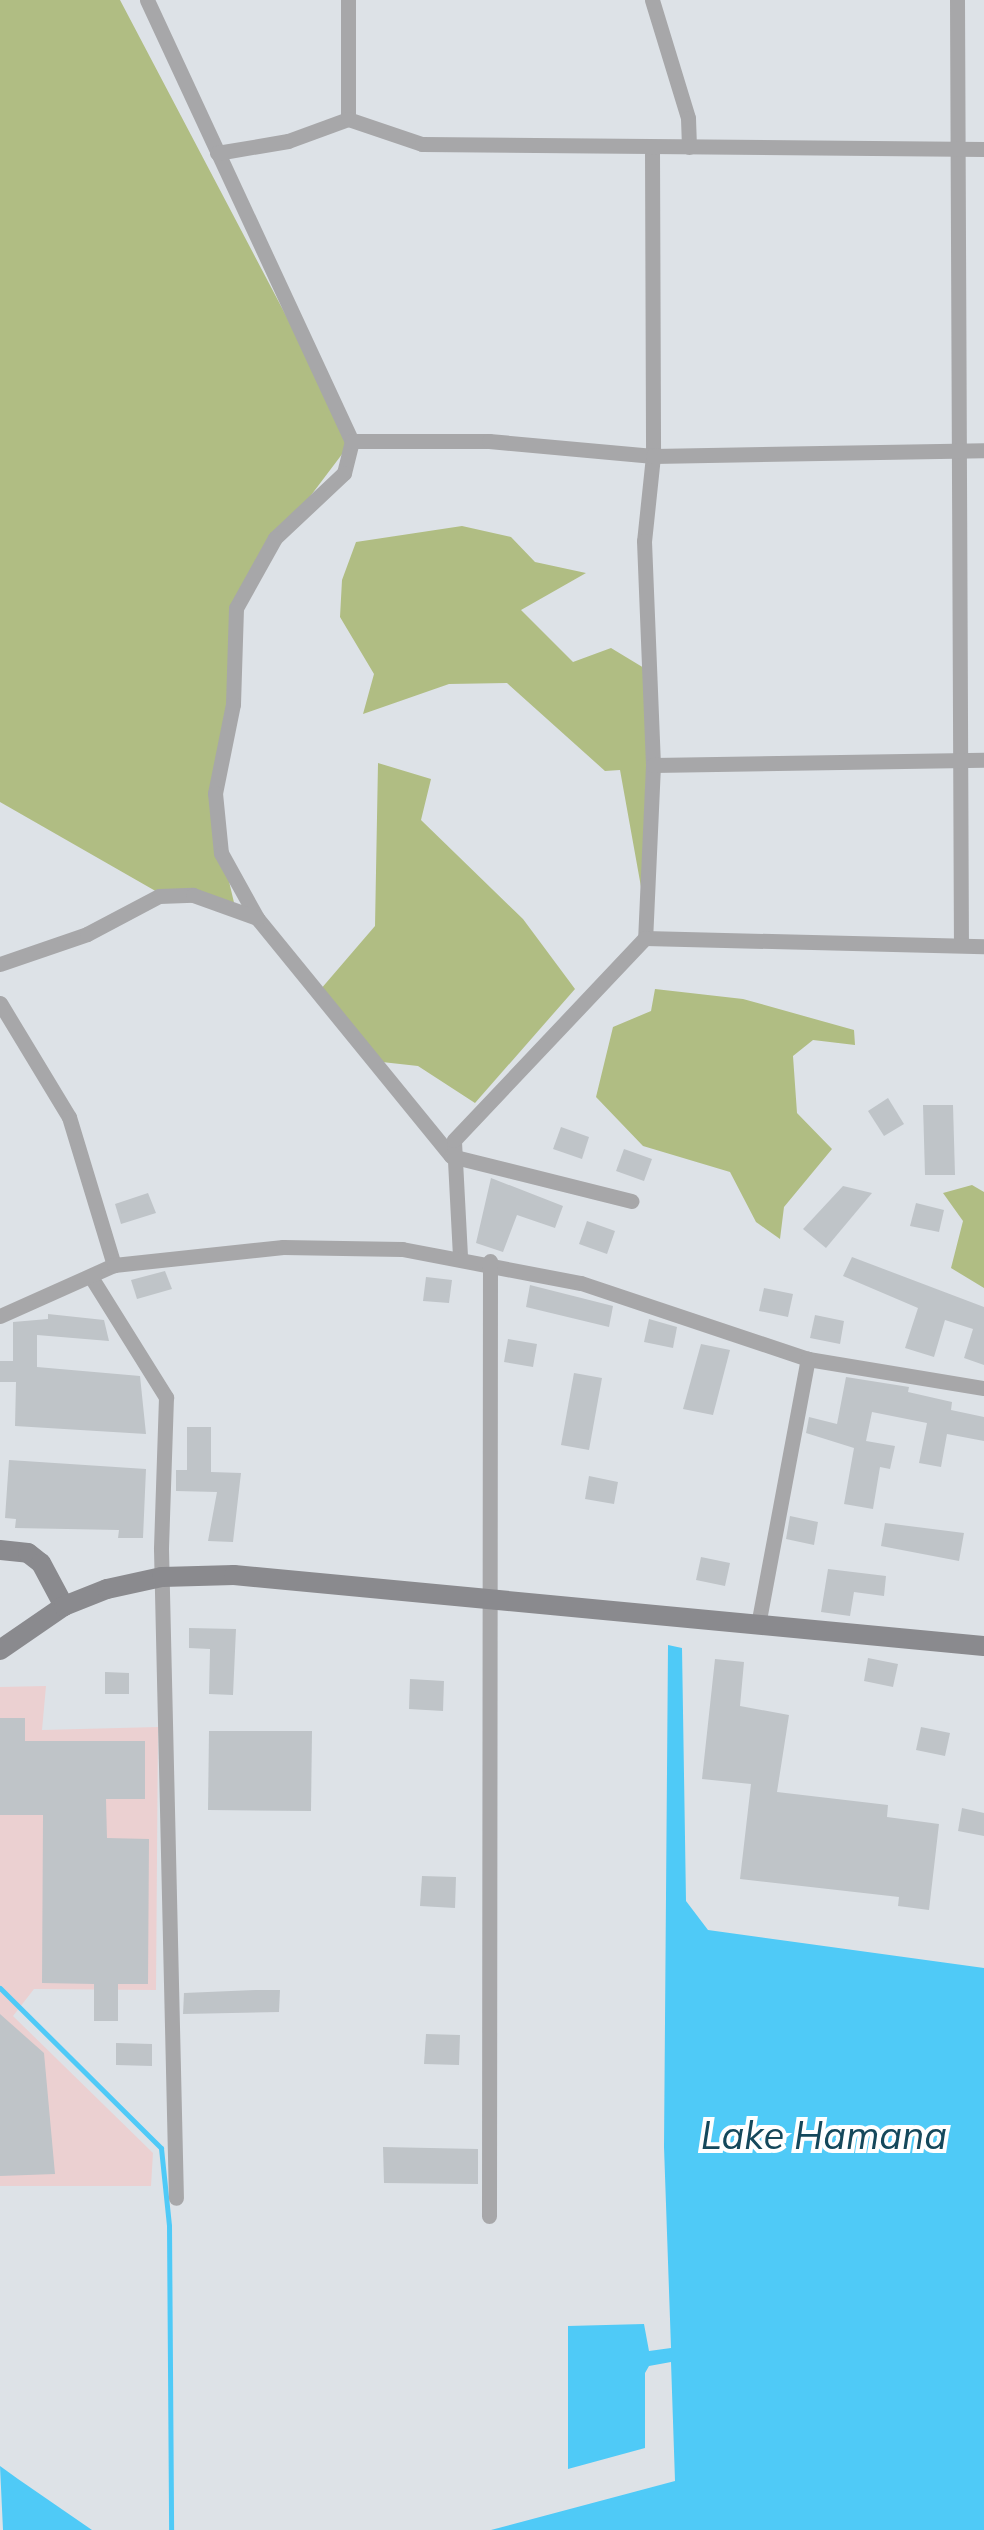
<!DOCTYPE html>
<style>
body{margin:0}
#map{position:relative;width:984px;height:2530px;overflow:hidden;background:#dde2e7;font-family:Mulish,sans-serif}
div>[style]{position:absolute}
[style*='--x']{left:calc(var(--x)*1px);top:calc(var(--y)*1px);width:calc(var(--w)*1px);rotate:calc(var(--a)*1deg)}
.industrial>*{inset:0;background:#ebd0d1}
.green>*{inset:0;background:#b0bd83}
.water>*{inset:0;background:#4fcaf7}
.stream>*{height:5px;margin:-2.5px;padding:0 2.5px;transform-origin:2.5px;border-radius:2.5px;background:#4fcaf7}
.building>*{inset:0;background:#bfc4c8}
.street>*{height:15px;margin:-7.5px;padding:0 7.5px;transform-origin:7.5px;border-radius:7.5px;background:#a7a7a9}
.secondary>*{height:20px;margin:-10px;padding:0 10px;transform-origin:10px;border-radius:10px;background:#8a8a8e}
span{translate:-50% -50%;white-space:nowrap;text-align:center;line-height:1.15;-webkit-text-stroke:8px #fff;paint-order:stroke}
.water-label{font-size:38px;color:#15485b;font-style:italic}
</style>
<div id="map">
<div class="industrial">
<i style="clip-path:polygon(46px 1686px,42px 1730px,158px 1727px,156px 1990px,34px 1989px,13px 2016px,153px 2153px,151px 2186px,0 2186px,0 1687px)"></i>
</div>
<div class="green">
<i style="clip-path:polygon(0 0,120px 0,352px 441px,244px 584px,215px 822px,236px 911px,159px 893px,0 802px)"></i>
<i style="clip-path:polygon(462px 526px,511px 537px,535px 562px,586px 573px,521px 610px,573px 662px,611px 648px,649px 671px,643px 898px,620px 770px,605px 771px,507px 683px,449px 684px,363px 714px,374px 674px,340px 617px,342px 580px,356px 542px)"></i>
<i style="clip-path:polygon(378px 763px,431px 779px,421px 820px,523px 919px,575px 989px,475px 1103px,418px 1066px,382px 1062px,320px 990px,375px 926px)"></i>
<i style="clip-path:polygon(655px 989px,743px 999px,854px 1030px,855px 1045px,813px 1040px,793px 1056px,797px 1113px,832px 1149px,784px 1207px,780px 1239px,756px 1222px,730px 1172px,643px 1146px,596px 1097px,613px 1027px,651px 1011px)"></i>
<i style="clip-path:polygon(972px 1185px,984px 1192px,984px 1288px,951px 1268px,963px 1221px,943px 1193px)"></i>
</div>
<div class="water">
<i style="clip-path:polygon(668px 1645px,682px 1648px,686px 1901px,708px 1930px,984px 1968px,984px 2530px,491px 2530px,675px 2481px,671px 2362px,649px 2366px,645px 2373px,645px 2448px,568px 2469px,568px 2326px,644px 2324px,649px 2351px,671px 2348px,664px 2147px)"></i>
<i style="clip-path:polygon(0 2466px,18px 2479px,92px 2530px,3px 2530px)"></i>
</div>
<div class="stream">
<i style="--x:0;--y:1988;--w:227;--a:44.8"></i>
<i style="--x:161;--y:2148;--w:78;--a:84.1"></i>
<i style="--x:169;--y:2226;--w:304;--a:89.6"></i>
</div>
<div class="building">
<i style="clip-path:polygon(888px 1098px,904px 1124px,884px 1136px,868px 1111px)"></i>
<i style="clip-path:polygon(923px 1105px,953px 1105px,955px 1175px,925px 1175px)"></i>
<i style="clip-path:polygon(561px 1127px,589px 1137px,582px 1159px,553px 1149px)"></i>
<i style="clip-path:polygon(624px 1149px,652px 1159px,644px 1181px,616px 1171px)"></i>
<i style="clip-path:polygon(491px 1178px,563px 1206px,555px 1228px,517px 1215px,503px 1252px,476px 1243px)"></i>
<i style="clip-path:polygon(843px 1186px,872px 1193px,826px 1248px,803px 1229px)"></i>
<i style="clip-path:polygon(148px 1193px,156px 1213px,121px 1224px,115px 1204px)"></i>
<i style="clip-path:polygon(916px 1203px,944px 1210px,939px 1232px,910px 1226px)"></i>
<i style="clip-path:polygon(587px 1221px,615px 1231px,607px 1254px,579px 1244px)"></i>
<i style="clip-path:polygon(852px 1257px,984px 1307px,984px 1365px,964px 1358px,973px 1329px,945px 1320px,934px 1357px,905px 1348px,918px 1308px,843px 1276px)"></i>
<i style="clip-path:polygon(165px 1271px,172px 1289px,137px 1299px,131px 1280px)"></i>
<i style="clip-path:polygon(426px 1277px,452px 1280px,449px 1303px,423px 1301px)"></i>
<i style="clip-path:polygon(530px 1285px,613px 1306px,609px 1327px,526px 1307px)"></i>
<i style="clip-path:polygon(764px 1288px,793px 1294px,788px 1317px,759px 1311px)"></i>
<i style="clip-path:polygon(48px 1314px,104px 1320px,109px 1341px,37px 1335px,37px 1367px,140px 1376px,146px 1434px,15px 1426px,16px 1382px,0 1382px,0 1361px,13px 1361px,13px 1322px,48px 1319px)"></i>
<i style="clip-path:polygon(815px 1315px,844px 1321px,840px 1344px,810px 1338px)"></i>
<i style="clip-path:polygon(649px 1319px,677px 1327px,673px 1348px,644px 1342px)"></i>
<i style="clip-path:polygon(508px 1339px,537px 1344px,533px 1367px,504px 1362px)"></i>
<i style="clip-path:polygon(701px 1344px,730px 1350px,713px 1415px,683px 1409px)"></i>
<i style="clip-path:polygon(574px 1373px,602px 1378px,589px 1450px,561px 1445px)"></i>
<i style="clip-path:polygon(846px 1377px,909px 1387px,908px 1392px,952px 1402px,951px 1410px,984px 1417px,984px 1441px,947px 1434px,941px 1467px,919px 1463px,927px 1423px,872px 1412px,866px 1441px,895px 1446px,890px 1469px,880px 1467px,873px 1509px,844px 1504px,854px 1448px,806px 1433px,809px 1417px,837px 1424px)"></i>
<i style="clip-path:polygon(187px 1427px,211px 1427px,211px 1472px,241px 1473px,233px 1542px,208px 1541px,217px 1492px,176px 1491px,176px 1470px,187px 1470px)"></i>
<i style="clip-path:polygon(9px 1460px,146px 1469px,143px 1538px,118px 1538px,119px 1530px,15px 1528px,16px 1519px,5px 1518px)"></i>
<i style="clip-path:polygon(589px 1476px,618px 1482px,614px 1504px,585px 1499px)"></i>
<i style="clip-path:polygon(790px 1516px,818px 1522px,814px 1545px,786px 1539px)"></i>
<i style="clip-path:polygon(885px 1523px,964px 1533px,959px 1561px,881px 1546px)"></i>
<i style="clip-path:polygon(701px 1557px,730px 1563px,725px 1586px,696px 1580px)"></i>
<i style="clip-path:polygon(828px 1569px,886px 1576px,884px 1596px,854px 1592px,850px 1616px,821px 1612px)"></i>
<i style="clip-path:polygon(189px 1628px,236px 1629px,233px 1695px,209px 1694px,210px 1649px,189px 1648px)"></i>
<i style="clip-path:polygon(868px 1658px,898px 1664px,893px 1687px,864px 1681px)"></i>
<i style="clip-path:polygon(715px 1659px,744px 1662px,740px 1706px,789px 1715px,777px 1792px,888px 1805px,887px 1817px,939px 1824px,929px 1910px,898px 1906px,899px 1897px,740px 1879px,751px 1784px,702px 1779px)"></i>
<i style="clip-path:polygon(105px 1672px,129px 1673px,129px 1694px,105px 1694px)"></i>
<i style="clip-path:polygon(410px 1679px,444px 1681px,443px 1711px,409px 1709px)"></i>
<i style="clip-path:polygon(0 1718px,25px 1718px,25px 1741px,145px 1741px,145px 1799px,106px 1799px,107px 1838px,149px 1839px,148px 1984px,118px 1984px,118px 2021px,94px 2021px,94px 1984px,42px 1983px,43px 1815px,0 1815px)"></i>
<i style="clip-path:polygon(921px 1727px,950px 1733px,945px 1756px,916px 1750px)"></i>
<i style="clip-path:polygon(209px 1731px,312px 1731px,311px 1811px,208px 1810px)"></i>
<i style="clip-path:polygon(962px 1808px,984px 1813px,984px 1836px,958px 1831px)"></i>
<i style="clip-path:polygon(422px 1876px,456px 1877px,455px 1908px,420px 1906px)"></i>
<i style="clip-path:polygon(255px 1990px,280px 1990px,279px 2012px,183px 2014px,184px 1993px)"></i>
<i style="clip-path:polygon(0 2014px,44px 2053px,55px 2174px,0 2176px)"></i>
<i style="clip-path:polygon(426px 2034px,460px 2035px,459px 2065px,424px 2064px)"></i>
<i style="clip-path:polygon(116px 2043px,152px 2044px,152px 2066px,116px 2065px)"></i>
<i style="clip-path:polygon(383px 2147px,478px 2149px,478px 2184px,384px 2183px)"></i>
</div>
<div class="street">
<i style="--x:147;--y:0;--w:486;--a:65.1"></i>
<i style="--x:352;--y:441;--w:33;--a:104"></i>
<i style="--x:344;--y:473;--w:95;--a:136.7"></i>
<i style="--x:275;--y:538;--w:80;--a:119.1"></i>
<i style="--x:236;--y:608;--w:96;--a:91.8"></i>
<i style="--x:233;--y:704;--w:91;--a:101.4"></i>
<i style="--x:215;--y:793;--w:60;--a:84.3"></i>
<i style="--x:221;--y:853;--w:74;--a:61"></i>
<i style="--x:257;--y:918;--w:307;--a:50.8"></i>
<i style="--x:451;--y:1156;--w:186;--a:14"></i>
<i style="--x:652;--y:0;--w:123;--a:73"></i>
<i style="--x:688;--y:118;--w:29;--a:88"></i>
<i style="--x:957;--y:0;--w:944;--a:89.76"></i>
<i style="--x:348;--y:119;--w:119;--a:-90"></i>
<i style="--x:652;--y:150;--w:306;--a:89.8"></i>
<i style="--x:653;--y:456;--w:85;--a:96"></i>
<i style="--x:644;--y:541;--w:224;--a:87.7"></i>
<i style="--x:653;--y:765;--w:173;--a:92.6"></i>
<i style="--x:645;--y:938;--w:339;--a:1.4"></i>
<i style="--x:217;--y:153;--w:72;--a:-9.6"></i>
<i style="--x:288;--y:141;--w:64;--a:-20.1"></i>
<i style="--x:348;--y:119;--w:78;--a:18.7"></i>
<i style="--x:422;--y:144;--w:562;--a:0.51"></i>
<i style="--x:352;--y:441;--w:137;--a:0"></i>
<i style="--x:489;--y:441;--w:165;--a:5.2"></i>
<i style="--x:653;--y:456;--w:331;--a:-1"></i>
<i style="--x:653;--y:765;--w:331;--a:-0.9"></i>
<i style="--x:0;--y:964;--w:92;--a:-19"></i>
<i style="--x:87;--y:934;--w:81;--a:-27.8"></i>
<i style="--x:159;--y:896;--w:34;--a:-2"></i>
<i style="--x:193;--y:895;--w:68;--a:19.8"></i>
<i style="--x:0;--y:1003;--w:133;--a:58.8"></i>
<i style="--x:69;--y:1117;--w:155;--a:73.1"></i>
<i style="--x:460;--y:1256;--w:116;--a:-93"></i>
<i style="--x:454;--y:1140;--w:278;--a:-46.6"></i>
<i style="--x:91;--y:1277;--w:142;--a:58"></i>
<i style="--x:166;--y:1397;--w:152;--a:91.9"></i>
<i style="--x:161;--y:1549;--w:649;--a:88.68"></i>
<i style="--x:0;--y:1316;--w:125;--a:-24.1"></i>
<i style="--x:114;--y:1265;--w:170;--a:-6.1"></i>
<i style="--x:283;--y:1247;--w:119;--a:1"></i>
<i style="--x:402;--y:1249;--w:182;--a:10.8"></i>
<i style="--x:581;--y:1283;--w:239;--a:18.5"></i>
<i style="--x:808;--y:1359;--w:178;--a:9.4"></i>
<i style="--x:758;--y:1625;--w:271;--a:-79.4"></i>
<i style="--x:489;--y:2216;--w:955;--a:-89.94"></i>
</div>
<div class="secondary">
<i style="--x:0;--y:1550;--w:28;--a:6"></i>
<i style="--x:28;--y:1553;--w:16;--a:38"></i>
<i style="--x:41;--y:1563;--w:49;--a:61.9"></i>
<i style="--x:0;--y:1650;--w:78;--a:-34.5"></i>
<i style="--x:64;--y:1606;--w:46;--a:-21.6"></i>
<i style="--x:107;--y:1589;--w:56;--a:-12.3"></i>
<i style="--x:162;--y:1577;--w:72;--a:-1.6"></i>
<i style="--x:234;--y:1575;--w:753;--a:5.41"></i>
</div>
<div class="water-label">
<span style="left:824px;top:2136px">Lake Hamana</span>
</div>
</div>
